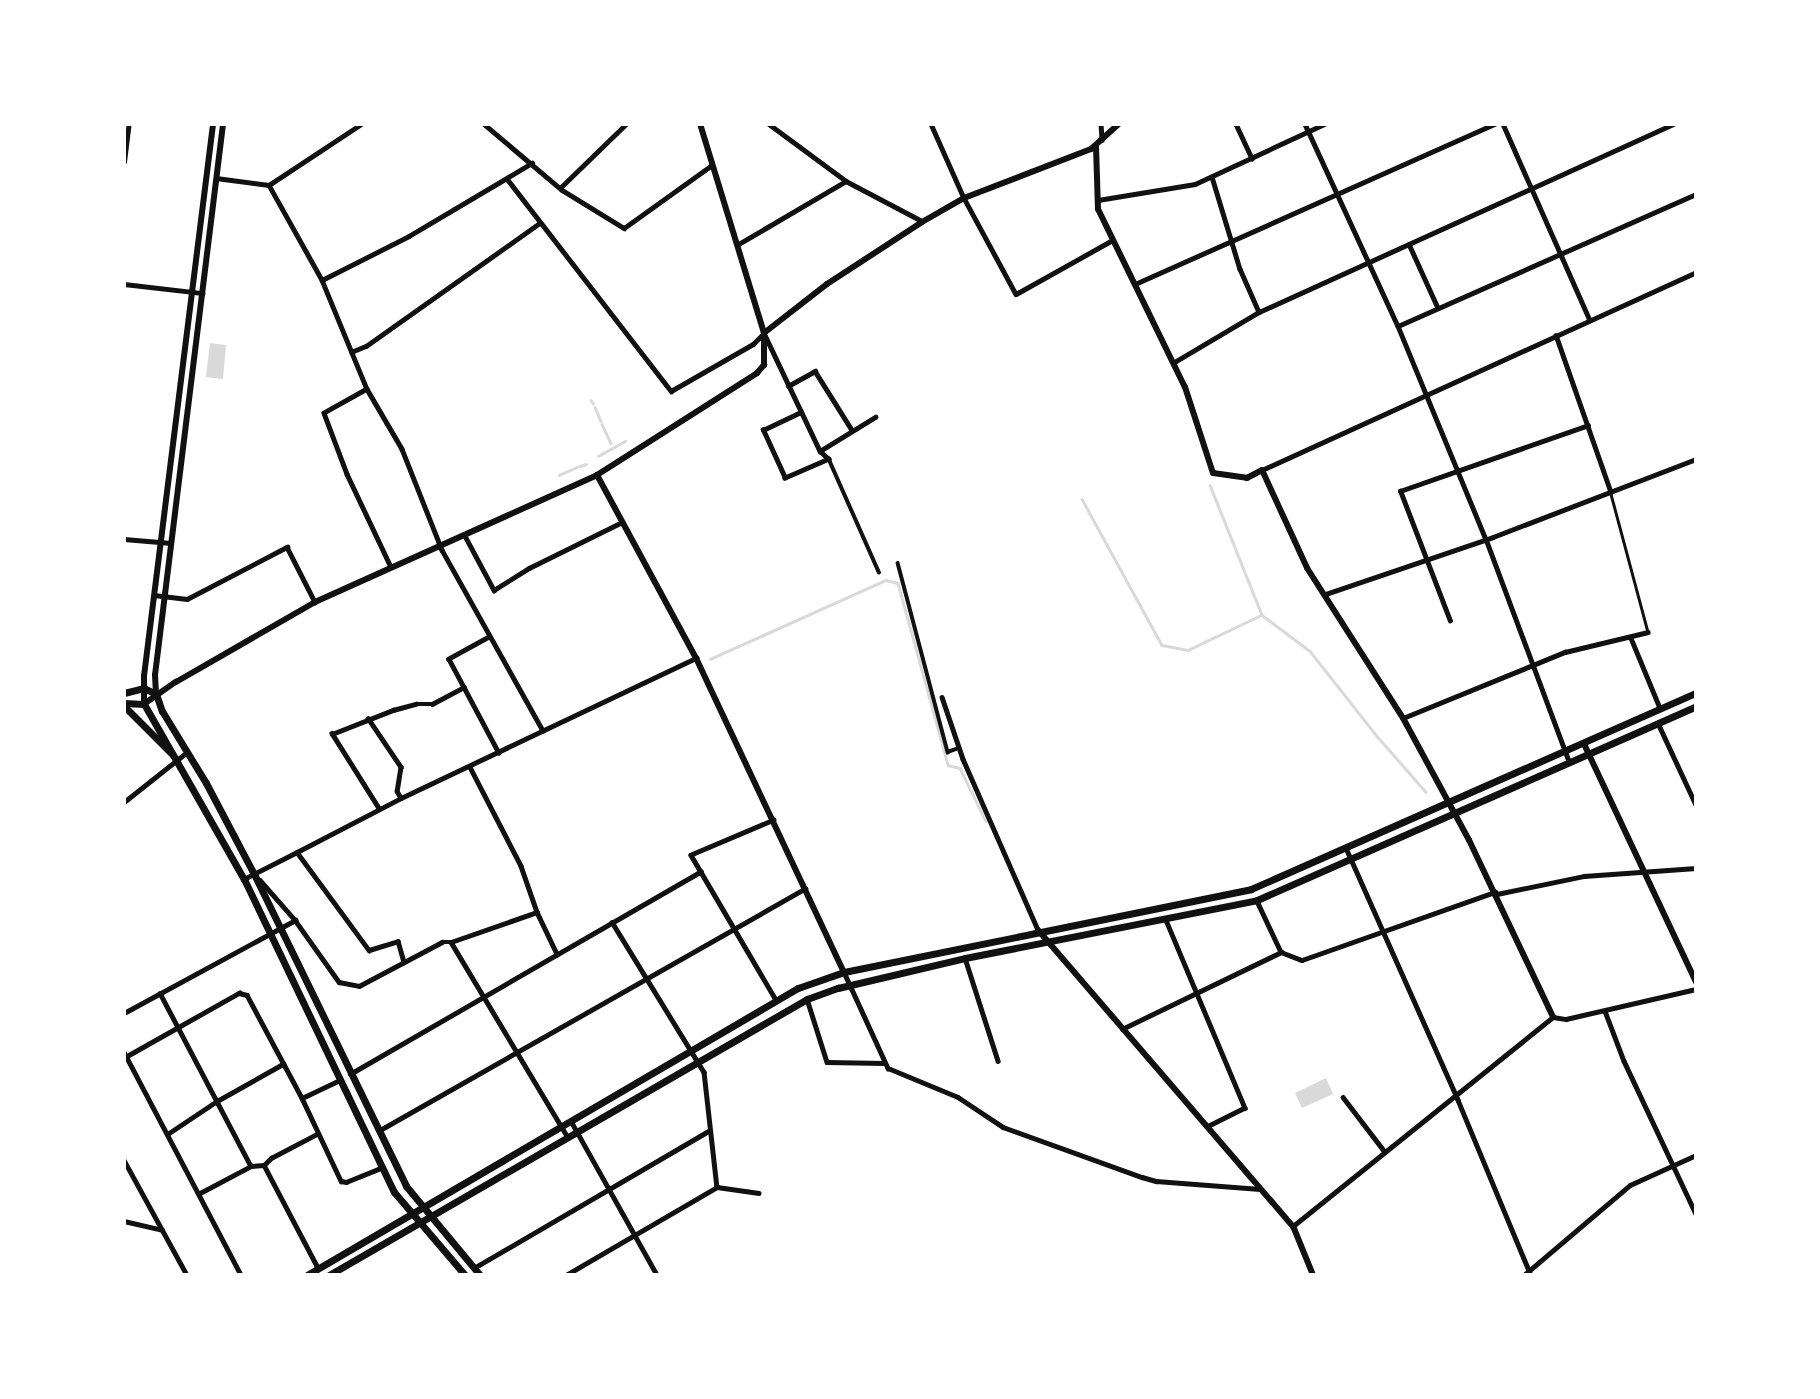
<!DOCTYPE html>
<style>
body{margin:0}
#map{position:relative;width:1820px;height:1399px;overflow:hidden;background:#fff;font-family:"Sofia Sans Condensed",sans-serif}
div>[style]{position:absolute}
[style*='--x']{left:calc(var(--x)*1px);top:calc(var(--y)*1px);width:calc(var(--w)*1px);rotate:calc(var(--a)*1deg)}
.water>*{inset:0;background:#d9d9d9}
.stream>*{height:2.5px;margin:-1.25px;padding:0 1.25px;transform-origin:1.25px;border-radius:1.25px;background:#d9d9d9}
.service>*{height:2.5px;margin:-1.25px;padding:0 1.25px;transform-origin:1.25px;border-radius:1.25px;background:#111}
.pedestrian>*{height:3.5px;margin:-1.75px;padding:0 1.75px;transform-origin:1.75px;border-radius:1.75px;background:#111}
.minor>*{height:4.5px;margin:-2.25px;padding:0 2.25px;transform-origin:2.25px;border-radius:2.25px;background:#111}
.tertiary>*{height:6px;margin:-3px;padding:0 3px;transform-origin:3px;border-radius:3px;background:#111}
.primary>*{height:7px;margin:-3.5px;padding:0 3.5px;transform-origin:3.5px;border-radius:3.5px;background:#111}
span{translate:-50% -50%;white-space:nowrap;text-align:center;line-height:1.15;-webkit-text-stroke:7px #fff;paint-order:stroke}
.frame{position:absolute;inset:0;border:126px solid #fff;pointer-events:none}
</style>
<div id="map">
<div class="water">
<i style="clip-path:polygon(210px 343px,226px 345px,223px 379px,206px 377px)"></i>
<i style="clip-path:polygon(1326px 1078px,1333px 1094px,1302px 1108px,1295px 1093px)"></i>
</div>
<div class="stream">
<i style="--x:591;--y:400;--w:4;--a:56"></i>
<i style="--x:595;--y:407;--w:15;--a:67"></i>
<i style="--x:602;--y:424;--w:21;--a:65"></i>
<i style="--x:598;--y:456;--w:31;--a:-29"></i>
<i style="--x:580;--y:466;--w:6;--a:-18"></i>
<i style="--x:559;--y:475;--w:20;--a:-24"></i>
<i style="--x:1210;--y:485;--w:140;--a:68.2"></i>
<i style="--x:1262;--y:615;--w:60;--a:36.9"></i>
<i style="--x:1310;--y:651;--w:108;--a:51.8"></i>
<i style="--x:1377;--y:736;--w:74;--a:48.8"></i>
<i style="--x:1082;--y:499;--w:166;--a:61.3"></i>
<i style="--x:1162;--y:645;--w:26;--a:11"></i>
<i style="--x:1188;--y:650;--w:81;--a:-25.6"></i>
<i style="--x:710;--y:659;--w:193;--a:-24.2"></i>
<i style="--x:886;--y:580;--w:12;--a:14"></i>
<i style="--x:898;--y:583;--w:189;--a:74.6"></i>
<i style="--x:948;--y:765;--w:12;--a:14"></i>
<i style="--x:960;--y:768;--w:59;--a:63.9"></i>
</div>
<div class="service">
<i style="--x:1611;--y:494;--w:143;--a:75"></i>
</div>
<div class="pedestrian">
<i style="--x:829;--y:459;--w:124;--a:66.1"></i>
<i style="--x:898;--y:563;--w:196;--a:75.2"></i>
<i style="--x:948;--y:752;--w:12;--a:-20"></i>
</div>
<div class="minor">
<i style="--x:484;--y:124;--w:102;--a:40.2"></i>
<i style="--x:562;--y:190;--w:73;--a:31.5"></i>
<i style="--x:624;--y:228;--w:108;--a:-35.6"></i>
<i style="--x:769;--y:124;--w:96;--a:36.5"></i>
<i style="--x:846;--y:181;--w:86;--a:27.8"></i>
<i style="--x:931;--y:124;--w:81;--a:66"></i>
<i style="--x:964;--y:198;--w:109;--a:61.6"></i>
<i style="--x:1016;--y:294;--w:109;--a:-29.2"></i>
<i style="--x:1101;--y:124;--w:16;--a:86"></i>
<i style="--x:1236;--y:124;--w:38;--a:65"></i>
<i style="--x:1305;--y:124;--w:222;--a:65.3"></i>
<i style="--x:1398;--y:326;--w:230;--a:67.6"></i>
<i style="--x:1486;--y:539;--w:237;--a:69.5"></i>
<i style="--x:1503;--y:124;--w:214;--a:66.1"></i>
<i style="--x:124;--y:162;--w:38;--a:-83"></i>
<i style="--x:1212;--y:177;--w:96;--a:73.1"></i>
<i style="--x:1240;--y:269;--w:47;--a:66.2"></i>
<i style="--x:216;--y:178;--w:53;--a:7.5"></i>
<i style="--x:269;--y:185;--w:110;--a:-33.5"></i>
<i style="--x:508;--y:180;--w:267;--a:52.3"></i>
<i style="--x:671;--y:391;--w:95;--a:-29.8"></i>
<i style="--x:753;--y:344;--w:16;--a:-45"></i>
<i style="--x:764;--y:333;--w:131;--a:64.6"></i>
<i style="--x:820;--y:451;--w:12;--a:42"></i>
<i style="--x:829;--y:459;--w:48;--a:156.6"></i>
<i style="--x:785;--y:478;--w:53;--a:-114.6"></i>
<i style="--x:763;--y:430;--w:42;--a:-25.3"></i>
<i style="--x:269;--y:185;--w:109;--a:60.8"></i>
<i style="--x:322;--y:280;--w:118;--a:67.6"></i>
<i style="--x:367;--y:389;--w:69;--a:59.7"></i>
<i style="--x:402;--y:449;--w:109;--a:68.4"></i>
<i style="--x:442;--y:550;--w:207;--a:60.8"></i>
<i style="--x:560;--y:188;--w:92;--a:-44.1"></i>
<i style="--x:1098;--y:200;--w:98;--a:-9.4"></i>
<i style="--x:1195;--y:184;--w:142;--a:-24.9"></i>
<i style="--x:1409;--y:244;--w:70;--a:65.6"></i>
<i style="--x:737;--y:245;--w:126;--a:-30.4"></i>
<i style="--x:322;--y:280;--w:97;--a:-26.8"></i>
<i style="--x:409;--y:236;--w:143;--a:-30.7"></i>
<i style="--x:124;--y:284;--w:79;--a:6.6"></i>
<i style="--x:1135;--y:284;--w:394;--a:-24"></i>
<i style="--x:1398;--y:326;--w:326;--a:-23.9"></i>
<i style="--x:1556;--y:335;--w:166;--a:70.7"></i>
<i style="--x:351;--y:352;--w:16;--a:-22"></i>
<i style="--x:366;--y:346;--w:213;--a:-35.3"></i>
<i style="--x:1173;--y:363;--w:100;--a:-30.7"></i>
<i style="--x:1259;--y:312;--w:455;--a:-24.4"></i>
<i style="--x:788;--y:386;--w:31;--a:-29"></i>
<i style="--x:815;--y:371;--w:70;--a:57.9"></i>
<i style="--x:367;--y:389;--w:49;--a:150.8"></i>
<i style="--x:324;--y:413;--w:65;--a:69.3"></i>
<i style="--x:347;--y:474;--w:103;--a:64.7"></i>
<i style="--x:820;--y:451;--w:65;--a:-31.7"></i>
<i style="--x:1262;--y:470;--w:477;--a:-24.5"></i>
<i style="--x:464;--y:534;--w:64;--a:61.8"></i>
<i style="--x:494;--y:590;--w:41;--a:-32.2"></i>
<i style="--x:529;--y:568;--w:104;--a:-26.3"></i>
<i style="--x:124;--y:539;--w:47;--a:4.9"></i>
<i style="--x:1326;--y:594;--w:176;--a:-18.8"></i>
<i style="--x:1493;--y:537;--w:217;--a:-21"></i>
<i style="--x:154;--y:595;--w:33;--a:7"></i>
<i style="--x:187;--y:599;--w:113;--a:-27.5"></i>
<i style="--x:287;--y:547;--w:62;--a:63"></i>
<i style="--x:1450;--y:621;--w:139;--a:-111"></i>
<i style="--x:1400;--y:491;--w:199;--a:-19.3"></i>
<i style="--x:489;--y:637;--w:46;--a:151.2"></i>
<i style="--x:449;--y:659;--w:106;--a:62"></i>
<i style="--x:1631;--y:638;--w:76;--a:67.5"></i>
<i style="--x:942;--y:697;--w:65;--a:71.3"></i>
<i style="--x:963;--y:759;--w:187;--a:66.3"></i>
<i style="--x:368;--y:718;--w:59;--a:56"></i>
<i style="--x:401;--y:767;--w:24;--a:99"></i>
<i style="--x:397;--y:791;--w:8;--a:60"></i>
<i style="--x:1403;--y:718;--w:175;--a:-22.2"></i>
<i style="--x:1565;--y:652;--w:85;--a:-13.5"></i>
<i style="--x:1658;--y:723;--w:90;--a:65.1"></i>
<i style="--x:470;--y:767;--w:111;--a:62.7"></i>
<i style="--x:521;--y:866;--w:49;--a:70.8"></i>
<i style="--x:537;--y:912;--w:47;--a:64.5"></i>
<i style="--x:124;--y:802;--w:80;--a:-38.4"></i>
<i style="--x:379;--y:809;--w:89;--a:-122.1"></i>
<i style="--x:332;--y:734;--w:66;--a:-21.5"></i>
<i style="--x:393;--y:710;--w:24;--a:-15"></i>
<i style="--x:416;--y:704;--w:16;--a:0"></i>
<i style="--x:432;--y:704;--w:36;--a:-28"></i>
<i style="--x:774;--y:820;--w:90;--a:157.1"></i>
<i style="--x:691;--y:855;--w:168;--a:59.6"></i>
<i style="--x:1346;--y:848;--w:276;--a:66"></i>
<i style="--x:1458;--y:1100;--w:190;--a:67.4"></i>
<i style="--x:297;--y:852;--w:117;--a:-27.4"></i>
<i style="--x:401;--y:798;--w:327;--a:-25.4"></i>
<i style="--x:244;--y:879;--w:59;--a:-27"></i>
<i style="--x:297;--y:852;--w:122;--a:53.7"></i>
<i style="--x:369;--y:950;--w:30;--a:-17"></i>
<i style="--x:398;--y:941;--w:22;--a:74"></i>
<i style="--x:260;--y:880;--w:53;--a:48.8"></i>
<i style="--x:1497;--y:894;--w:89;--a:-11.7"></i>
<i style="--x:1584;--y:876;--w:112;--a:-4.1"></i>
<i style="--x:1257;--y:901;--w:56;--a:64.8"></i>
<i style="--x:1166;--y:920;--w:204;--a:67.2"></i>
<i style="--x:1245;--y:1108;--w:42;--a:153.4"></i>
<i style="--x:612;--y:922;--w:176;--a:58.5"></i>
<i style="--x:704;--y:1072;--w:116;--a:83.6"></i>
<i style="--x:451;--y:942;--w:226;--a:59.1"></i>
<i style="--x:965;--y:958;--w:108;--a:72.2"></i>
<i style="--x:844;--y:972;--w:106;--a:65.4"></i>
<i style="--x:888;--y:1068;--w:76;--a:22.5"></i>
<i style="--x:958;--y:1097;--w:54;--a:33.7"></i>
<i style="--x:1003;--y:1127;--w:148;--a:19.8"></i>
<i style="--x:1142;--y:1177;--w:15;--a:16"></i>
<i style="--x:1156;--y:1181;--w:104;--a:4.4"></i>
<i style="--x:160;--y:993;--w:195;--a:62.3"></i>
<i style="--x:807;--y:999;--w:66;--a:72.4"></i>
<i style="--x:827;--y:1062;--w:57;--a:1"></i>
<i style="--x:1605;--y:1011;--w:53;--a:69.2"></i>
<i style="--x:1624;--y:1061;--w:169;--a:64.8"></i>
<i style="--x:124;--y:1013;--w:195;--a:-28.5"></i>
<i style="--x:295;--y:920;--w:76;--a:54.6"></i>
<i style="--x:339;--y:982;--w:20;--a:11"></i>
<i style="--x:359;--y:986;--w:94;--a:-27.9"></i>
<i style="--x:442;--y:942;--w:9;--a:0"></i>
<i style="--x:451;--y:942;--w:91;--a:-19.2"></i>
<i style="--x:1122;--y:1029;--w:177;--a:-25.8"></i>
<i style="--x:1281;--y:952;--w:22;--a:21"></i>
<i style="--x:1302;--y:960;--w:205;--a:-19.4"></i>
<i style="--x:124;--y:1052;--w:252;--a:62.3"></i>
<i style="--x:127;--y:1056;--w:129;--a:-29.4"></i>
<i style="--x:239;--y:993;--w:8;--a:14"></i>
<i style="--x:247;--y:995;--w:117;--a:61.9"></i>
<i style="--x:302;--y:1098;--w:92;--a:64.8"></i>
<i style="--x:341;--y:1181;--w:5;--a:11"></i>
<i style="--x:346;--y:1182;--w:38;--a:-22"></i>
<i style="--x:350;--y:1074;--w:405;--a:-30"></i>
<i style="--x:1343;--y:1097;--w:69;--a:52.6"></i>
<i style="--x:302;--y:1098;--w:42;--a:-25.3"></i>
<i style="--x:571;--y:1121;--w:176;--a:60.8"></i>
<i style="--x:380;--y:1130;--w:489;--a:-29.6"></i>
<i style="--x:169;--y:1133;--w:58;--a:-33.7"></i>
<i style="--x:217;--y:1101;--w:76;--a:-29.3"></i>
<i style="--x:124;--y:1160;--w:131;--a:61.3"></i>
<i style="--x:264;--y:1165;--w:116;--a:62.3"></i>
<i style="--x:200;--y:1193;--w:58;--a:-27.9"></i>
<i style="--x:251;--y:1166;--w:13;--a:-4"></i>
<i style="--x:264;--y:1165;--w:10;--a:-45"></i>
<i style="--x:271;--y:1158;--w:52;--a:-27.6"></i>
<i style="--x:124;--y:1221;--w:39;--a:13"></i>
<i style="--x:1293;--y:1226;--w:334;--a:-38.8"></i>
<i style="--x:1553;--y:1017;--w:13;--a:9"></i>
<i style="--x:1566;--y:1019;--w:133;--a:-13"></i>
<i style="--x:474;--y:1268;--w:273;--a:-30.3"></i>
<i style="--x:566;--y:1275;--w:175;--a:-30.2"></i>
<i style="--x:717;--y:1187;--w:42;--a:8.1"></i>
<i style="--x:1524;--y:1275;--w:139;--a:-40.3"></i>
<i style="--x:1630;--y:1185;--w:72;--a:-24.4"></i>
</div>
<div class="tertiary">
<i style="--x:1096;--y:146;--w:63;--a:88.2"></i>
<i style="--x:1098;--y:209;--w:198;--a:64"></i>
<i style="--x:1185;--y:387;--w:90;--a:72"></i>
<i style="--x:1213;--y:473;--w:34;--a:8"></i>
<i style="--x:1247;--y:478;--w:17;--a:-28"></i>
<i style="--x:1262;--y:470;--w:108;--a:65.3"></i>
<i style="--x:1307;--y:568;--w:178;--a:57.4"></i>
<i style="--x:1403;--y:718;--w:139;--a:61.6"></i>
<i style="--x:1469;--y:840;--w:196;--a:64.6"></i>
<i style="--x:764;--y:333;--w:80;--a:-37.9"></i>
<i style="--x:827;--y:284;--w:113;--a:-33.1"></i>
<i style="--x:922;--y:222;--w:48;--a:-29.7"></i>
<i style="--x:964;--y:198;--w:136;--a:-21.1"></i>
<i style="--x:1091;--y:149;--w:38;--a:-42"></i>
<i style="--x:597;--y:475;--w:208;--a:61.6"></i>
<i style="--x:696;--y:658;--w:347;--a:64.8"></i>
<i style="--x:156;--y:694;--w:19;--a:-93"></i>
<i style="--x:155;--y:675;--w:555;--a:-82.96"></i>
<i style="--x:144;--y:704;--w:39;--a:-35"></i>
<i style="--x:176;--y:682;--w:160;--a:-29.9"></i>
<i style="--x:315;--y:602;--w:309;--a:-24.2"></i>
<i style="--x:597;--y:475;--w:190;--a:-32.5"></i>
<i style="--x:757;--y:373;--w:11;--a:-49"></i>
<i style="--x:764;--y:365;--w:32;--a:-90"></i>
<i style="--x:764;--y:333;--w:219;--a:-107"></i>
<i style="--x:144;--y:704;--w:28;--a:-90"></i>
<i style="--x:144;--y:676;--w:556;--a:-82.87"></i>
<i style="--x:1584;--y:744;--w:263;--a:64.8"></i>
<i style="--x:1038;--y:930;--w:391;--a:49.3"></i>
<i style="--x:1293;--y:1226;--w:53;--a:67.8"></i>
</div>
<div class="primary">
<i style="--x:124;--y:693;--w:21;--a:-14"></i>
<i style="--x:144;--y:688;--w:13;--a:27"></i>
<i style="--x:156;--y:694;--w:18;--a:71"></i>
<i style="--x:162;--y:711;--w:84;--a:58.6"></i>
<i style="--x:206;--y:783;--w:103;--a:62.2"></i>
<i style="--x:254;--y:874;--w:347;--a:64"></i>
<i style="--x:406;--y:1186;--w:116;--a:50.3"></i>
<i style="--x:124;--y:703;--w:20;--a:3"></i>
<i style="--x:144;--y:704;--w:202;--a:60.3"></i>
<i style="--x:244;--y:879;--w:347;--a:64.4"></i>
<i style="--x:394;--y:1192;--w:109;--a:49.5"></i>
<i style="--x:124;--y:706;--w:69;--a:45"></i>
<i style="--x:307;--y:1275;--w:569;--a:-30.31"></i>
<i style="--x:798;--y:988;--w:49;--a:-19.2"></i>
<i style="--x:844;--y:972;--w:415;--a:-11.5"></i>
<i style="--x:1251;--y:889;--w:486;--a:-23.8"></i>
<i style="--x:329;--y:1275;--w:552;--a:-30"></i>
<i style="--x:807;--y:999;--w:33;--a:-20"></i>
<i style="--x:838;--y:988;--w:130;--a:-13.3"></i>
<i style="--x:965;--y:958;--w:298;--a:-11.2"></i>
<i style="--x:1257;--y:900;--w:480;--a:-23.8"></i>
</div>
<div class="frame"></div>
</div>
